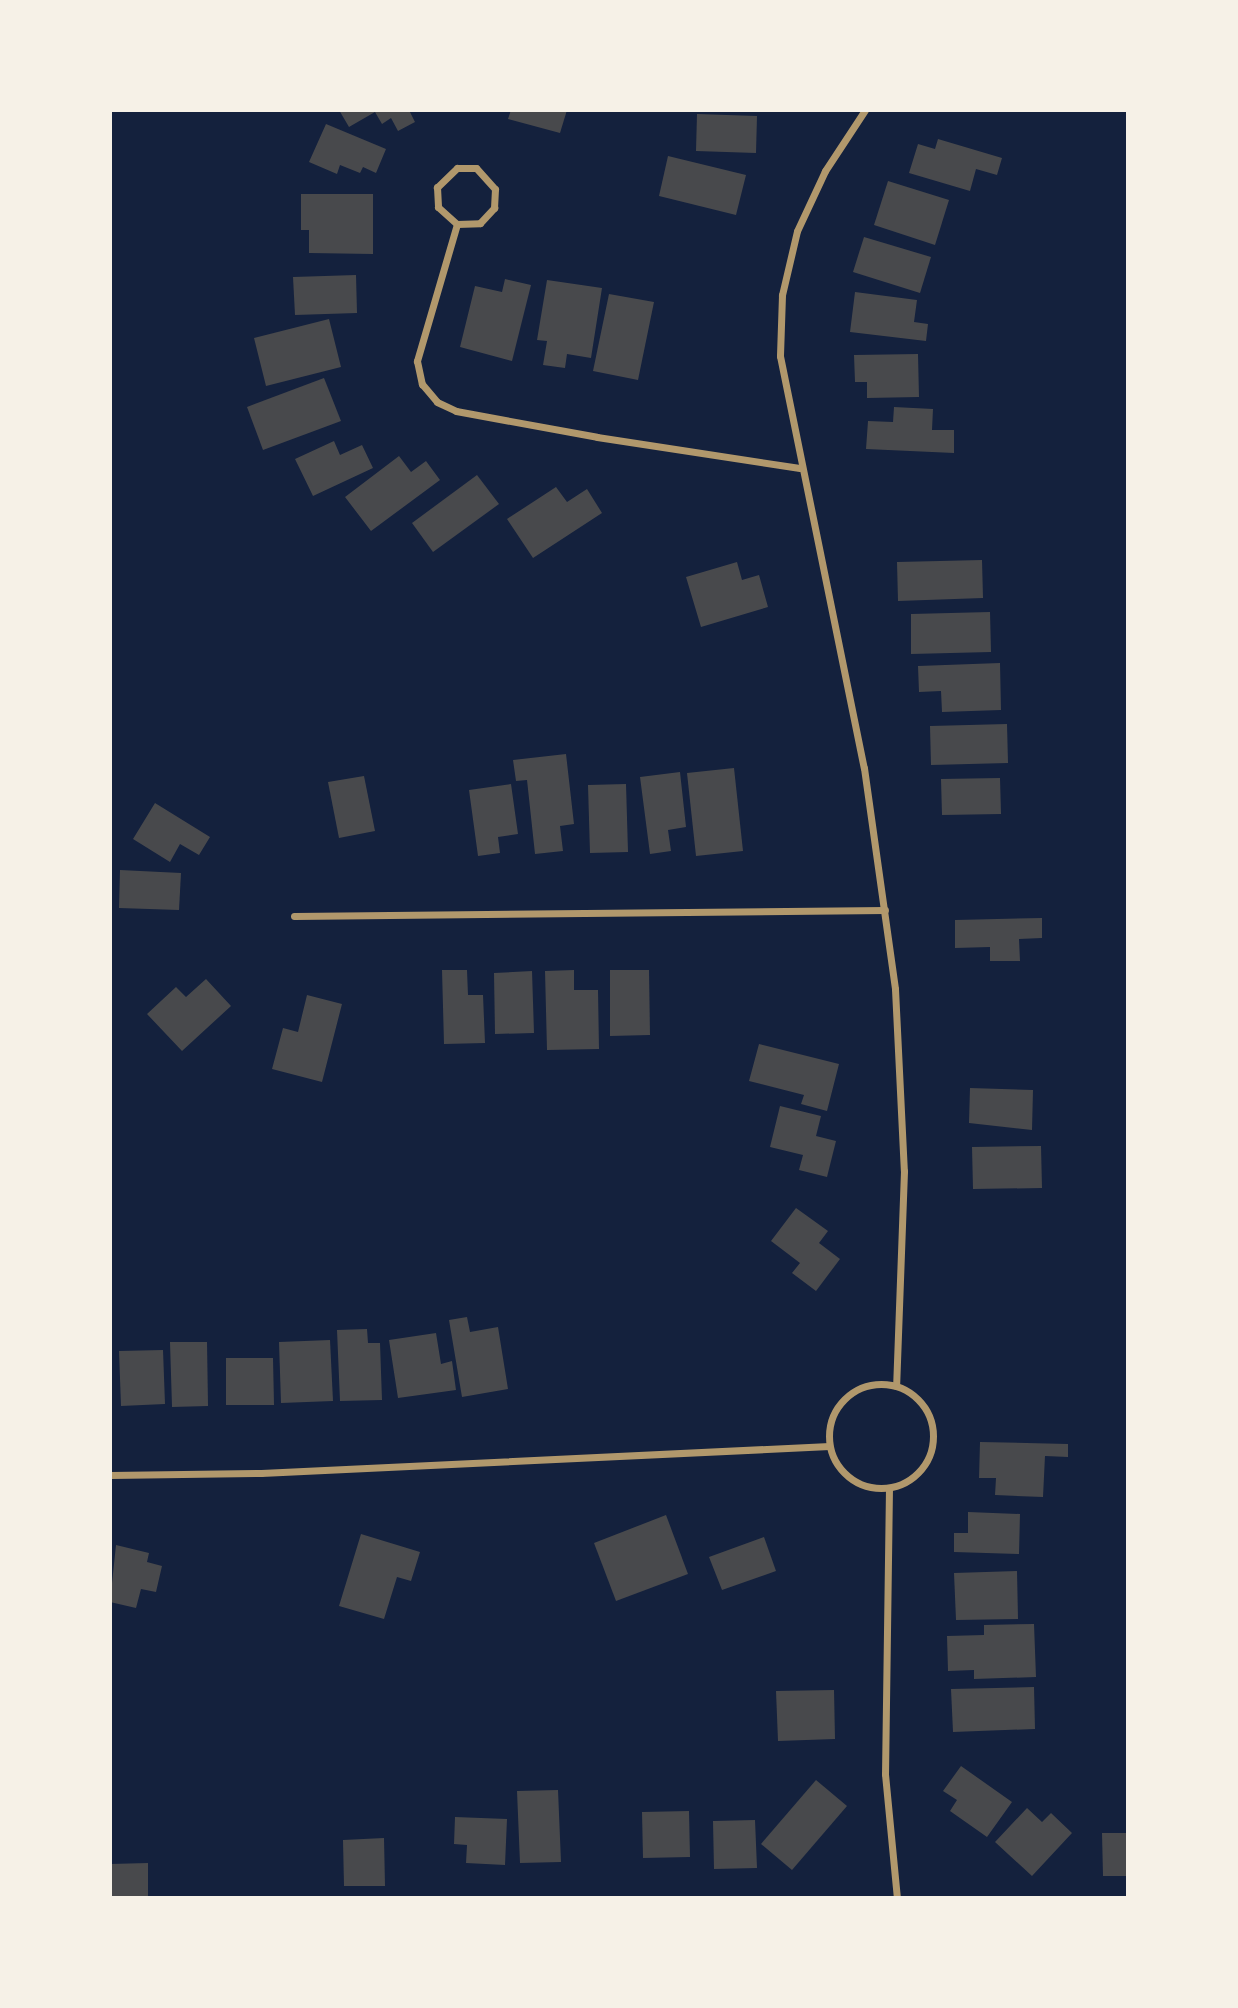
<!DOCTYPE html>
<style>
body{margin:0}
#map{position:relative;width:1238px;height:2008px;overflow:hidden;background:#14213d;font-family:Barlow,sans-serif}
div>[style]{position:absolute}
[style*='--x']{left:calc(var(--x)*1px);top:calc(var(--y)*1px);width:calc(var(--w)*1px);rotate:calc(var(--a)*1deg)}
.building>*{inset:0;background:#48494c}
.minor>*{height:7px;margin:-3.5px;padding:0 3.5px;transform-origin:3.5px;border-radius:3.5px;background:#b1986c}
.minor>.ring{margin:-3.5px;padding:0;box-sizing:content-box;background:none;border:7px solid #b1986c;border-radius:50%}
span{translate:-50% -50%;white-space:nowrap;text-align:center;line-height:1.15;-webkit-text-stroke:6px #f6f1e7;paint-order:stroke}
.frame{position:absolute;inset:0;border:112px solid #f6f1e7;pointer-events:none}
</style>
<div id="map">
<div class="building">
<i style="clip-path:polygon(339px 110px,409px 110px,415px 122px,398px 131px,391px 118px,382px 124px,375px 112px,349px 127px)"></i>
<i style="clip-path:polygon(511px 110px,567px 110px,560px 133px,508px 119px)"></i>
<i style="clip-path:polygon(697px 114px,757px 116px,756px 153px,696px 151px)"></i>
<i style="clip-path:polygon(326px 124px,386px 149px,376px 173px,363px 167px,360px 173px,340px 165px,337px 174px,309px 162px)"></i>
<i style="clip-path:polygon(938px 139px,1002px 158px,997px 175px,976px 169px,970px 191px,909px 173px,918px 144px,935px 149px)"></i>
<i style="clip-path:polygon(668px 156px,746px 175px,736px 215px,659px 196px)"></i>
<i style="clip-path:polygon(888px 181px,949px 200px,935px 245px,874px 225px)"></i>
<i style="clip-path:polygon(301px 194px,373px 194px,373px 254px,309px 253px,309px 230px,301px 230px)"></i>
<i style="clip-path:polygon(864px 237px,931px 257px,920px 293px,853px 272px)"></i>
<i style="clip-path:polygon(356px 275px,357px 313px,295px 315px,293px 277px)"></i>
<i style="clip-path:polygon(505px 279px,531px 285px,512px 361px,460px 347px,475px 286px,502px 292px)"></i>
<i style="clip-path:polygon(547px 280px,602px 288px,591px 358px,567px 354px,565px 368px,543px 365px,547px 341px,537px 340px)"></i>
<i style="clip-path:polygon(855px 292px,917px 300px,914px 322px,928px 324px,926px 341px,850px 332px)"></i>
<i style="clip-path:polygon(609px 294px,654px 302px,638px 380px,593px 371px)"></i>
<i style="clip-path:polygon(329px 319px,341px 367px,266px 386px,254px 338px)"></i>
<i style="clip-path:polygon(918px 354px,919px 397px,867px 398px,867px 382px,855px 382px,854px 355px)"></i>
<i style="clip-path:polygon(324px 378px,341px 421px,263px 450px,247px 407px)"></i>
<i style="clip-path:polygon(894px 407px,933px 409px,932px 430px,954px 430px,954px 453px,866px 449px,868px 421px,893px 422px)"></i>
<i style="clip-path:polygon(334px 441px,340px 455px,362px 445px,373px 468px,313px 496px,295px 459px)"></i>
<i style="clip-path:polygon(399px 456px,411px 472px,426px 461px,440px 480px,371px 531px,345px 497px)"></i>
<i style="clip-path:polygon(477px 475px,499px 504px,433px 552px,412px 523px)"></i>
<i style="clip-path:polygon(556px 487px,567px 502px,587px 489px,602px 513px,533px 558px,507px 519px)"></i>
<i style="clip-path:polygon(982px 560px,983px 598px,898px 601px,897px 562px)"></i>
<i style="clip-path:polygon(737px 562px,742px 580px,759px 575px,768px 607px,701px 627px,686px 577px)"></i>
<i style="clip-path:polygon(990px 612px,991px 652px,911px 654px,911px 614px)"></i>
<i style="clip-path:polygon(1000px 663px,1001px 710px,942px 712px,941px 691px,919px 692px,918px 666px)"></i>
<i style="clip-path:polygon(1007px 724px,1008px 763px,931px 765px,930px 726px)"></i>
<i style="clip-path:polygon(566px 754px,574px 824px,560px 826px,563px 851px,535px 854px,527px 780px,516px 781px,513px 760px)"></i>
<i style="clip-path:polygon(734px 768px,743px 851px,696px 856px,687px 773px)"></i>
<i style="clip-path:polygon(680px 772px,686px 827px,668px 830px,671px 851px,650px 854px,640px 777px)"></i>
<i style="clip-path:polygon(364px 776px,375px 831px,339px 838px,328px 782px)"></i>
<i style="clip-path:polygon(1000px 778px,1001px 814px,942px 815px,941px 779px)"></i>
<i style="clip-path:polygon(511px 784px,518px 834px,498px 837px,500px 853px,478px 856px,469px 790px)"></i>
<i style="clip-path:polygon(626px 784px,628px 852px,590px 853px,588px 785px)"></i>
<i style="clip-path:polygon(155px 803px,210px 837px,199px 855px,180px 844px,170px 862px,133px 839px)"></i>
<i style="clip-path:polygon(120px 870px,181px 873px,179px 910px,119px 908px)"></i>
<i style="clip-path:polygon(1042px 918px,1042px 938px,1019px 939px,1020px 961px,990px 961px,990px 947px,955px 948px,955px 920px)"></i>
<i style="clip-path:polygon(442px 970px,467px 970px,468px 995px,483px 995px,485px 1043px,444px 1044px)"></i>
<i style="clip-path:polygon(574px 970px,574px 990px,598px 990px,599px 1049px,547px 1050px,545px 971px)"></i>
<i style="clip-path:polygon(610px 970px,649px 970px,650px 1035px,610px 1036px)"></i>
<i style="clip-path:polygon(532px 971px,534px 1033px,495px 1034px,494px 973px)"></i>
<i style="clip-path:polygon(206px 979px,231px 1006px,182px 1051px,147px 1014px,176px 987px,186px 997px)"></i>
<i style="clip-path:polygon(307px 995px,342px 1004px,322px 1082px,272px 1069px,283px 1028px,298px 1032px)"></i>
<i style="clip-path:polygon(759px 1044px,839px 1064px,827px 1111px,801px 1104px,804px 1095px,749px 1081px)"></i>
<i style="clip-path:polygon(970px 1088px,1033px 1090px,1032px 1130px,969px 1123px)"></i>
<i style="clip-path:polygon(780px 1106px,821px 1116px,816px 1136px,836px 1141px,827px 1177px,799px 1170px,803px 1155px,770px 1147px)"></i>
<i style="clip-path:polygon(1041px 1146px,1042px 1188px,973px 1189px,972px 1147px)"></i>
<i style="clip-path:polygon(796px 1208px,828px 1231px,819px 1243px,840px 1259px,816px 1291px,792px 1273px,800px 1263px,771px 1241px)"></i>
<i style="clip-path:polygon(467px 1317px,470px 1332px,498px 1327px,508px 1389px,462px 1397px,449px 1320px)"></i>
<i style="clip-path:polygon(367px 1329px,368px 1343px,380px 1343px,382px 1400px,340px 1401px,337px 1330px)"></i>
<i style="clip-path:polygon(436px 1333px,441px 1364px,452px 1361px,456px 1390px,398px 1398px,389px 1340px)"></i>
<i style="clip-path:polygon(330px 1340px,333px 1401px,281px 1403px,279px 1342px)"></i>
<i style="clip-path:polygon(170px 1342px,207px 1342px,208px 1406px,172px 1407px)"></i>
<i style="clip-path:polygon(163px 1350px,165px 1404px,121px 1406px,119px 1351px)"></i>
<i style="clip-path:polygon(226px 1358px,273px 1358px,274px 1405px,226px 1405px)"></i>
<i style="clip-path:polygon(980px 1442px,1068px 1444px,1068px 1457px,1045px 1456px,1043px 1497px,995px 1495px,996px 1478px,979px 1478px)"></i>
<i style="clip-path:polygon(968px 1512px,1020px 1514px,1019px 1554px,954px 1552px,954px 1533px,968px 1533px)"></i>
<i style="clip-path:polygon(666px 1515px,688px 1574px,616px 1601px,594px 1543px)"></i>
<i style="clip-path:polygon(361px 1534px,420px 1552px,411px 1581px,397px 1577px,384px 1619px,339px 1606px)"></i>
<i style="clip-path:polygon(764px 1537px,776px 1571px,722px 1590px,709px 1557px)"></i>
<i style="clip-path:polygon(116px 1545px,149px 1553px,147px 1562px,162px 1566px,156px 1592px,141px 1589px,136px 1608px,110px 1602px)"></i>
<i style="clip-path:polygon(1017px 1571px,1018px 1619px,956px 1620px,954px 1573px)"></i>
<i style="clip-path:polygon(1034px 1624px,1036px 1677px,974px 1679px,974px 1670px,948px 1671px,947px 1636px,984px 1635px,984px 1625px)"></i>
<i style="clip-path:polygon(1034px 1687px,1035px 1729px,953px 1732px,951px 1689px)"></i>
<i style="clip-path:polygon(834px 1690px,835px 1739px,778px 1741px,776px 1691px)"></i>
<i style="clip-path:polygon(961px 1766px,1012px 1802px,987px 1837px,950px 1811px,957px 1800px,943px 1791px)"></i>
<i style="clip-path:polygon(816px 1780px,847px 1806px,792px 1870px,761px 1844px)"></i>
<i style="clip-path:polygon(558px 1790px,561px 1862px,520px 1863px,517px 1791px)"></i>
<i style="clip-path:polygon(1027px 1808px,1042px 1822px,1051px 1813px,1072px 1833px,1032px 1876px,995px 1842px)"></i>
<i style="clip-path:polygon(689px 1811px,690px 1857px,643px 1858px,642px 1812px)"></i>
<i style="clip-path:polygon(455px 1817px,507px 1819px,505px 1865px,466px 1863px,467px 1845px,454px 1844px)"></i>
<i style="clip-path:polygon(755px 1820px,757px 1868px,714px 1869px,713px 1821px)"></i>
<i style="clip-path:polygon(1102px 1833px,1128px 1833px,1128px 1876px,1103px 1876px)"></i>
<i style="clip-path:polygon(384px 1838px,385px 1886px,344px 1886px,343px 1840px)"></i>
<i style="clip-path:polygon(148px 1863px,148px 1898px,110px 1898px,110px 1864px)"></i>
</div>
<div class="minor">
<i style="--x:865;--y:110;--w:73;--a:123.3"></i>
<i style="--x:825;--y:171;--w:66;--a:115"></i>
<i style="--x:797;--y:231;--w:66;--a:103.2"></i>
<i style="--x:782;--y:295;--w:61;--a:91.9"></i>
<i style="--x:780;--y:356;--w:420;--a:78.5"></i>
<i style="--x:864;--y:768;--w:223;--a:82"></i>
<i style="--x:895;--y:989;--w:182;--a:87.2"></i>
<i style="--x:904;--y:1171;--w:215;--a:92.1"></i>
<i style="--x:457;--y:224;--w:23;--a:-2"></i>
<i style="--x:480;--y:223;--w:21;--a:-47"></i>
<i style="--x:494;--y:208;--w:19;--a:-87"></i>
<i style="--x:495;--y:189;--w:28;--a:-132"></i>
<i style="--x:476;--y:168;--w:19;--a:180"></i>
<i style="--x:457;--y:168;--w:28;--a:136"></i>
<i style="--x:437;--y:187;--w:20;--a:87"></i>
<i style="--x:438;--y:207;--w:25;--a:42"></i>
<i style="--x:457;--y:224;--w:143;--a:106.3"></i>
<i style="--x:417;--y:361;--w:24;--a:78"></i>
<i style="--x:422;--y:384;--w:23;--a:50"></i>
<i style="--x:437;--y:402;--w:21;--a:25"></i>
<i style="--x:456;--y:411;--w:143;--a:10.4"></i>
<i style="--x:597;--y:437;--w:205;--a:8.7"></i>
<i style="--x:294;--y:916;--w:591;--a:-0.58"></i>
<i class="ring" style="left:829px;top:1384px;width:97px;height:97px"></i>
<i style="--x:110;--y:1475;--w:151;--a:-0.8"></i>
<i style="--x:261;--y:1473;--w:569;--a:-2.72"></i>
<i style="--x:889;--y:1488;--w:286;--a:90.8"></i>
<i style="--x:885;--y:1774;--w:125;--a:84.5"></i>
</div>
<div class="frame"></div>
</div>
